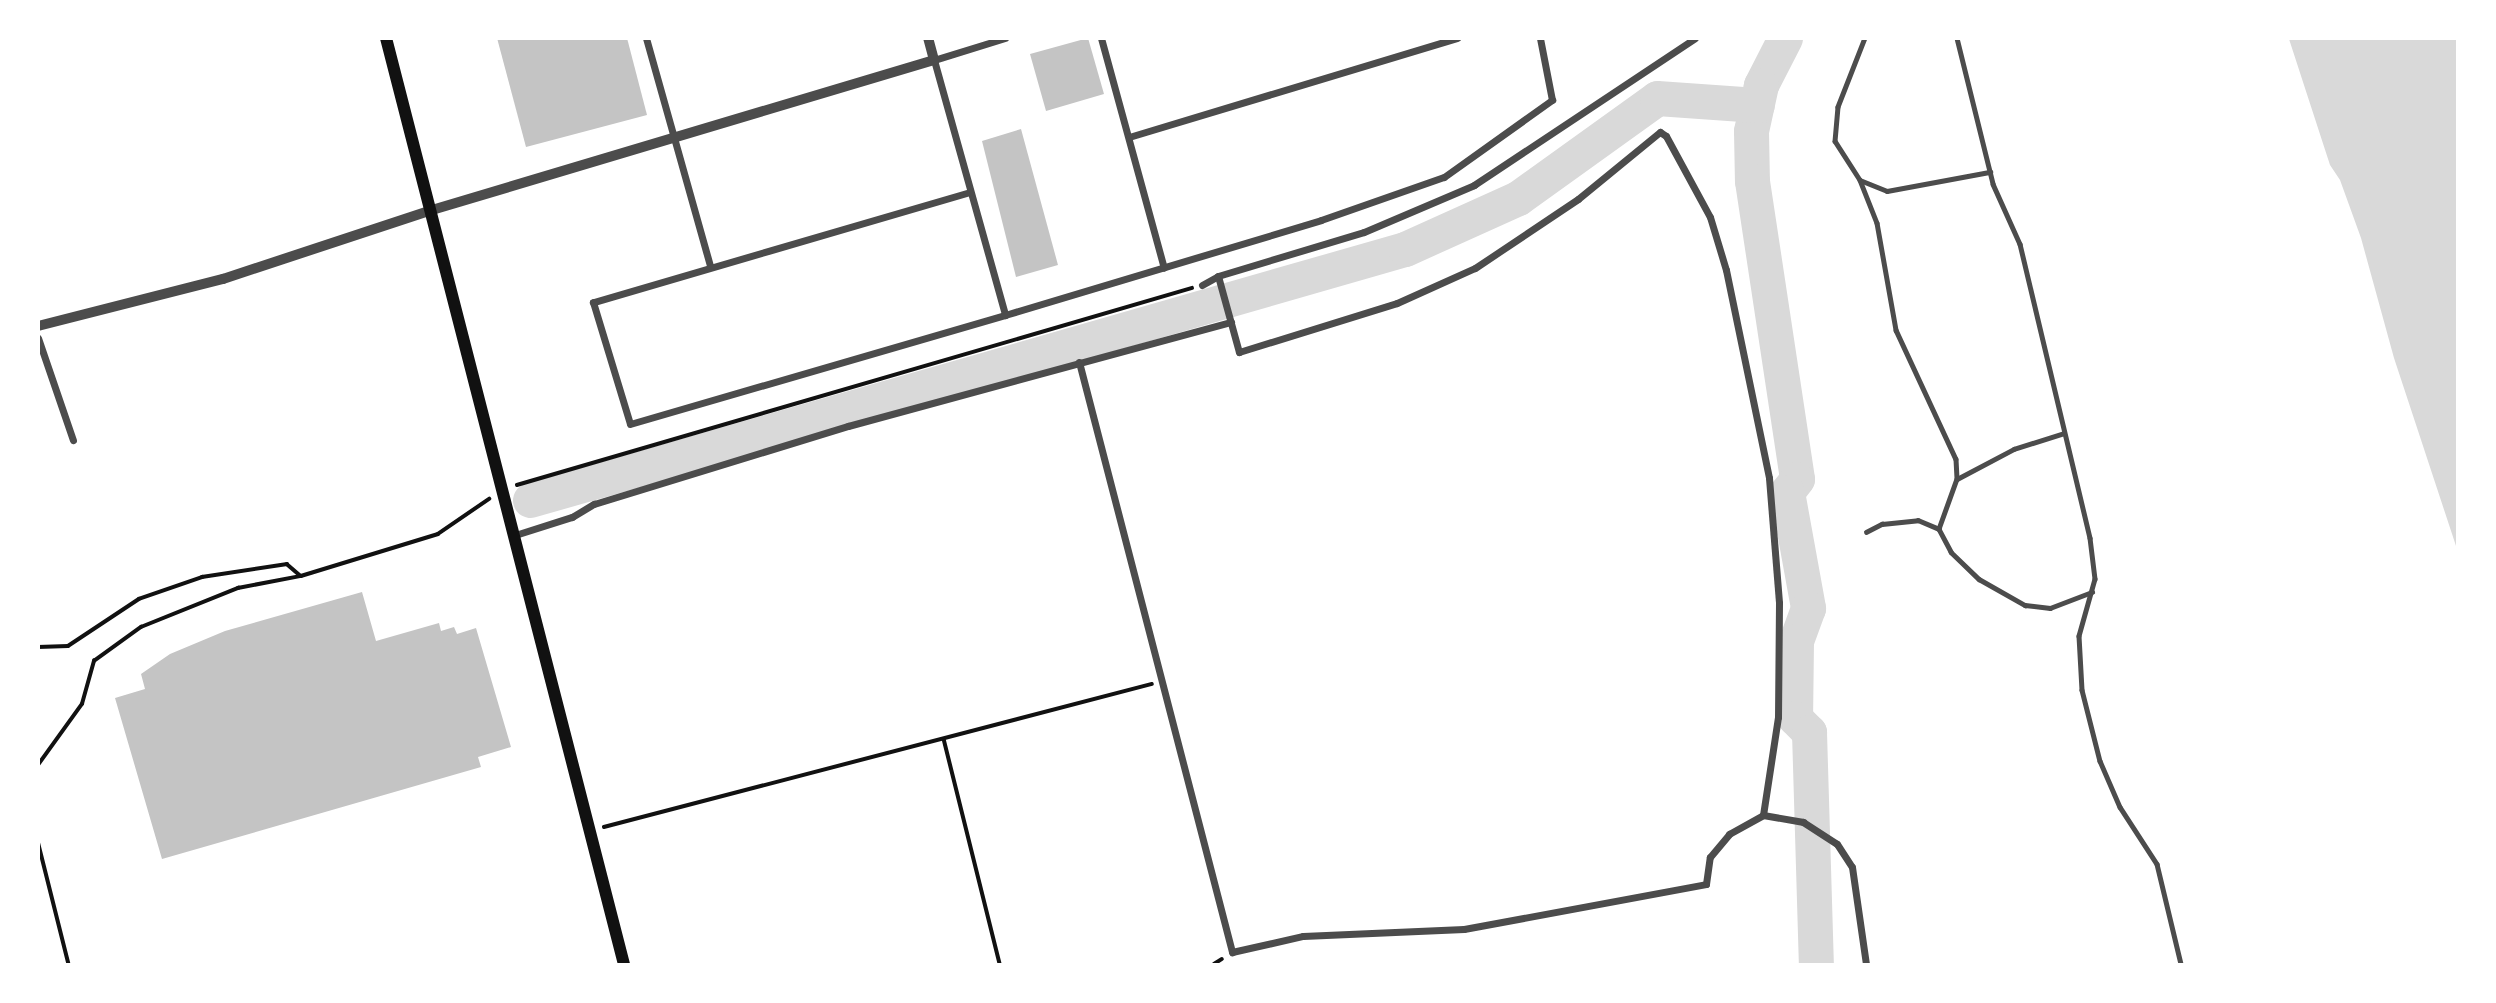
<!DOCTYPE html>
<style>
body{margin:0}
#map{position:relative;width:2496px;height:1003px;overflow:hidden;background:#fff;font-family:Montserrat,sans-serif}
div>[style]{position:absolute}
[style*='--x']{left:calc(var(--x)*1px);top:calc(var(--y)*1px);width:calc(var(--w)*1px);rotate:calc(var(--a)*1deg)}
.water>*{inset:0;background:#d9d9d9}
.river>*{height:35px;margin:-17.5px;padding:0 17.5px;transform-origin:17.5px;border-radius:17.5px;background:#d9d9d9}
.building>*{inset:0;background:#c4c4c4}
.path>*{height:3.5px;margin:-1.75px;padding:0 1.75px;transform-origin:1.75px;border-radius:1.75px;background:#111}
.service>*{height:4.5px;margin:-2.25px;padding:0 2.25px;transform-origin:2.25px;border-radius:2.25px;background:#4c4c4c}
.minor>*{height:7px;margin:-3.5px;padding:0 3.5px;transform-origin:3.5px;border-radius:3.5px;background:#4c4c4c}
.tertiary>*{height:10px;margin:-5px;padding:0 5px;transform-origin:5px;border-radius:5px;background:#4c4c4c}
.primary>*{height:12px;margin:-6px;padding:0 6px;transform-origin:6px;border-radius:6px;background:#111}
span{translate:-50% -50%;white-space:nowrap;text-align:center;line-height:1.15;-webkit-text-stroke:7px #fff;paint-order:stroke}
.frame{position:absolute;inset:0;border:40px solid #fff;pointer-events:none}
</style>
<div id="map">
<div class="water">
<i style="clip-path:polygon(2289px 39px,2457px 39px,2457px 549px,2394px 358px,2361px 238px,2340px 180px,2330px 165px)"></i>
</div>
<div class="river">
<i style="--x:1785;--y:38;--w:53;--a:117.1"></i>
<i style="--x:1761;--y:85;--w:47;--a:102.3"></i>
<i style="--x:1751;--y:131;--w:50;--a:88.9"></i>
<i style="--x:1752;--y:181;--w:301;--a:81.4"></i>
<i style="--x:1797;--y:479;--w:16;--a:128"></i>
<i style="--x:1787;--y:492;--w:118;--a:79.7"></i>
<i style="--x:1808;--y:608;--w:35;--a:110"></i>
<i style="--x:1796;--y:641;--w:77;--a:90.7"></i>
<i style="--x:1795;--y:718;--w:20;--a:45"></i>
<i style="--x:1809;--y:732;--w:232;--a:88.3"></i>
<i style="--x:530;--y:500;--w:910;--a:-16.01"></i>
<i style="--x:1405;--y:249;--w:124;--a:-24.3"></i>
<i style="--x:1518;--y:198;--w:171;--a:-35.7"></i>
<i style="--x:1657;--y:98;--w:100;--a:4"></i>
</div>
<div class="building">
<i style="clip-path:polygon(497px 38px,627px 38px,647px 115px,526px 147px)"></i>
<i style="clip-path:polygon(1088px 38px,1104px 94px,1046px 111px,1030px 54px)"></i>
<i style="clip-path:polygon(1021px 129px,1058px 265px,1016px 277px,982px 141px)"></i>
<i style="clip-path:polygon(362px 592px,376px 641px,439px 623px,441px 631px,454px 627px,457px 634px,476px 628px,511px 747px,478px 757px,481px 767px,162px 859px,115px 698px,145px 689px,141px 674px,170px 654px,225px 631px)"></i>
</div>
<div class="path">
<i style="--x:517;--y:485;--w:703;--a:-16.27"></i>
<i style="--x:38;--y:647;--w:30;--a:-2"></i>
<i style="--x:68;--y:646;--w:85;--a:-33.5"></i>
<i style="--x:139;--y:599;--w:67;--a:-19.2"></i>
<i style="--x:202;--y:577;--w:86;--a:-8.7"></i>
<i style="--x:287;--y:564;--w:18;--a:41"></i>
<i style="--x:301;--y:576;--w:143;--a:-17"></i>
<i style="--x:438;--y:534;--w:62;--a:-34.5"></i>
<i style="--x:944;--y:739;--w:232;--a:76"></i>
<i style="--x:38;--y:765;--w:75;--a:-54.2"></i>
<i style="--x:82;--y:704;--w:45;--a:-74.4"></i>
<i style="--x:94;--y:661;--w:58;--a:-35.9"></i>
<i style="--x:141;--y:627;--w:105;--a:-21.9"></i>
<i style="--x:238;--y:588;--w:64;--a:-10.8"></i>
<i style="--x:604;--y:827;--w:566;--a:-14.63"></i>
<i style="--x:38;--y:841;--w:127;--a:75.9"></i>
<i style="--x:1214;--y:964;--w:9;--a:-32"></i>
</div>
<div class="service">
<i style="--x:1865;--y:38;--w:74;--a:111.4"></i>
<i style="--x:1838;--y:107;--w:34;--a:95"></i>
<i style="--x:1835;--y:141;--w:46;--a:57.3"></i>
<i style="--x:1860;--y:180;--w:29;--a:22"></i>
<i style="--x:1887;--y:191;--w:105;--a:-10.5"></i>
<i style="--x:1957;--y:38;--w:150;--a:76.1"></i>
<i style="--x:1993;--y:184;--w:66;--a:65.8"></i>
<i style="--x:2020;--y:244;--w:302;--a:76.6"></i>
<i style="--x:2090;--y:538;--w:41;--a:83"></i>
<i style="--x:2095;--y:579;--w:59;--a:105.7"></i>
<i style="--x:2079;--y:636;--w:54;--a:86.8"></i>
<i style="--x:2082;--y:690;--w:73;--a:75.8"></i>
<i style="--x:2100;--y:761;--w:50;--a:66.5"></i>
<i style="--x:2120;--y:807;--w:68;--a:57"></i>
<i style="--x:2157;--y:864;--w:103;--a:76.5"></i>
<i style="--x:1860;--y:180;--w:46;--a:68.4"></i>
<i style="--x:1877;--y:223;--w:109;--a:79.9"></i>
<i style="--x:1896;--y:330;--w:142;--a:65.1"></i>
<i style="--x:1956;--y:459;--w:20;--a:87"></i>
<i style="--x:1957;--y:479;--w:53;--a:109.8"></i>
<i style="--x:1939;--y:529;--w:26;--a:62"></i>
<i style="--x:1951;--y:552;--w:39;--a:44"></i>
<i style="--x:1979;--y:579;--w:53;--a:29.5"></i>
<i style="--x:2025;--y:605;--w:25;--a:7"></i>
<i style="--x:2050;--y:608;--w:45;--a:-20.9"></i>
<i style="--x:1957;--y:479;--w:64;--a:-27.8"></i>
<i style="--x:2014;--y:449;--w:52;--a:-17.7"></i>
<i style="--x:1866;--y:532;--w:18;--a:-27"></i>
<i style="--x:1882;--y:524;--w:36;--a:-6"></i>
<i style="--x:1918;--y:520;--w:23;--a:23"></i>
</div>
<div class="minor">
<i style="--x:646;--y:38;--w:237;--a:74.3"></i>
<i style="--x:1005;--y:38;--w:74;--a:162.8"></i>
<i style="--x:934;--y:60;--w:265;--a:74.4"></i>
<i style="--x:1005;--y:315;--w:330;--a:-16.7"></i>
<i style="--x:1321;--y:220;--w:130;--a:-19.3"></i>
<i style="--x:1444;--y:177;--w:133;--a:-35.5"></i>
<i style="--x:1552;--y:100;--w:63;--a:-101"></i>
<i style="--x:1101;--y:38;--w:238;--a:74.7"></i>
<i style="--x:1129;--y:137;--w:343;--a:-16.8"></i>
<i style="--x:970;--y:192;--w:393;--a:163.7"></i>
<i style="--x:593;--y:302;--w:127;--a:73.1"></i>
<i style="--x:630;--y:424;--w:391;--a:-16.2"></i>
<i style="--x:1218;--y:276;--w:79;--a:74.6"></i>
<i style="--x:1239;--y:352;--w:165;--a:-17.2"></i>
<i style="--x:1397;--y:303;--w:85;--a:-24.2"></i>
<i style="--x:1475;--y:268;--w:124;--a:-33.8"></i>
<i style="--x:1578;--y:199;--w:106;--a:-39.3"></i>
<i style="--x:1660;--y:132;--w:7;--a:34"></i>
<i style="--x:1666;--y:136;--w:92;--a:61.5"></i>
<i style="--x:1710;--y:217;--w:55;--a:73.2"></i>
<i style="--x:1726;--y:270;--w:212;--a:78.3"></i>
<i style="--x:1769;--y:478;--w:125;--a:85.4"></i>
<i style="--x:1779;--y:603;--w:114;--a:90.5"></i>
<i style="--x:1778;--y:717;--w:99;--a:98.7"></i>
<i style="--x:1202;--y:285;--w:18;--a:-29"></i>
<i style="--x:1218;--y:276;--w:152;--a:-16.8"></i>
<i style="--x:1364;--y:232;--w:120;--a:-23.1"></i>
<i style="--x:1474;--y:185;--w:265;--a:-33.6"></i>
<i style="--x:38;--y:338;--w:108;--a:71.1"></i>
<i style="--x:1079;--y:362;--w:610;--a:75.46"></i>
<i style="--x:1232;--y:952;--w:73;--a:-12.7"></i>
<i style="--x:1303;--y:936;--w:161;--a:-2.5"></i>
<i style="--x:1464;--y:929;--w:246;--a:-10.5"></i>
<i style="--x:1706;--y:884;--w:27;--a:-82"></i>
<i style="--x:1710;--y:857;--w:30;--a:-50"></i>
<i style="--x:1729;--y:834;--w:39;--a:-29"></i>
<i style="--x:1763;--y:815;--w:41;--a:9.9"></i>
<i style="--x:1803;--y:822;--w:40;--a:32.9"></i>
<i style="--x:1837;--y:844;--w:27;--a:57"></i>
<i style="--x:1852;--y:867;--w:98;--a:81.8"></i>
<i style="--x:512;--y:536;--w:63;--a:-17.6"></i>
<i style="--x:572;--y:517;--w:26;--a:-31"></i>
<i style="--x:594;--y:504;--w:266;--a:-17.1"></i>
<i style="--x:848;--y:426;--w:397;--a:-15.2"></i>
</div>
<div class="tertiary">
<i style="--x:38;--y:326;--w:191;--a:-14.3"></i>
<i style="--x:223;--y:279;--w:220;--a:-18.3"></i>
<i style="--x:432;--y:210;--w:524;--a:-16.64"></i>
<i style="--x:934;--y:60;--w:23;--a:-105"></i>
</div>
<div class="primary">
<i style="--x:386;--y:38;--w:956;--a:75.59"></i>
</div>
<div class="frame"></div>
</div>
